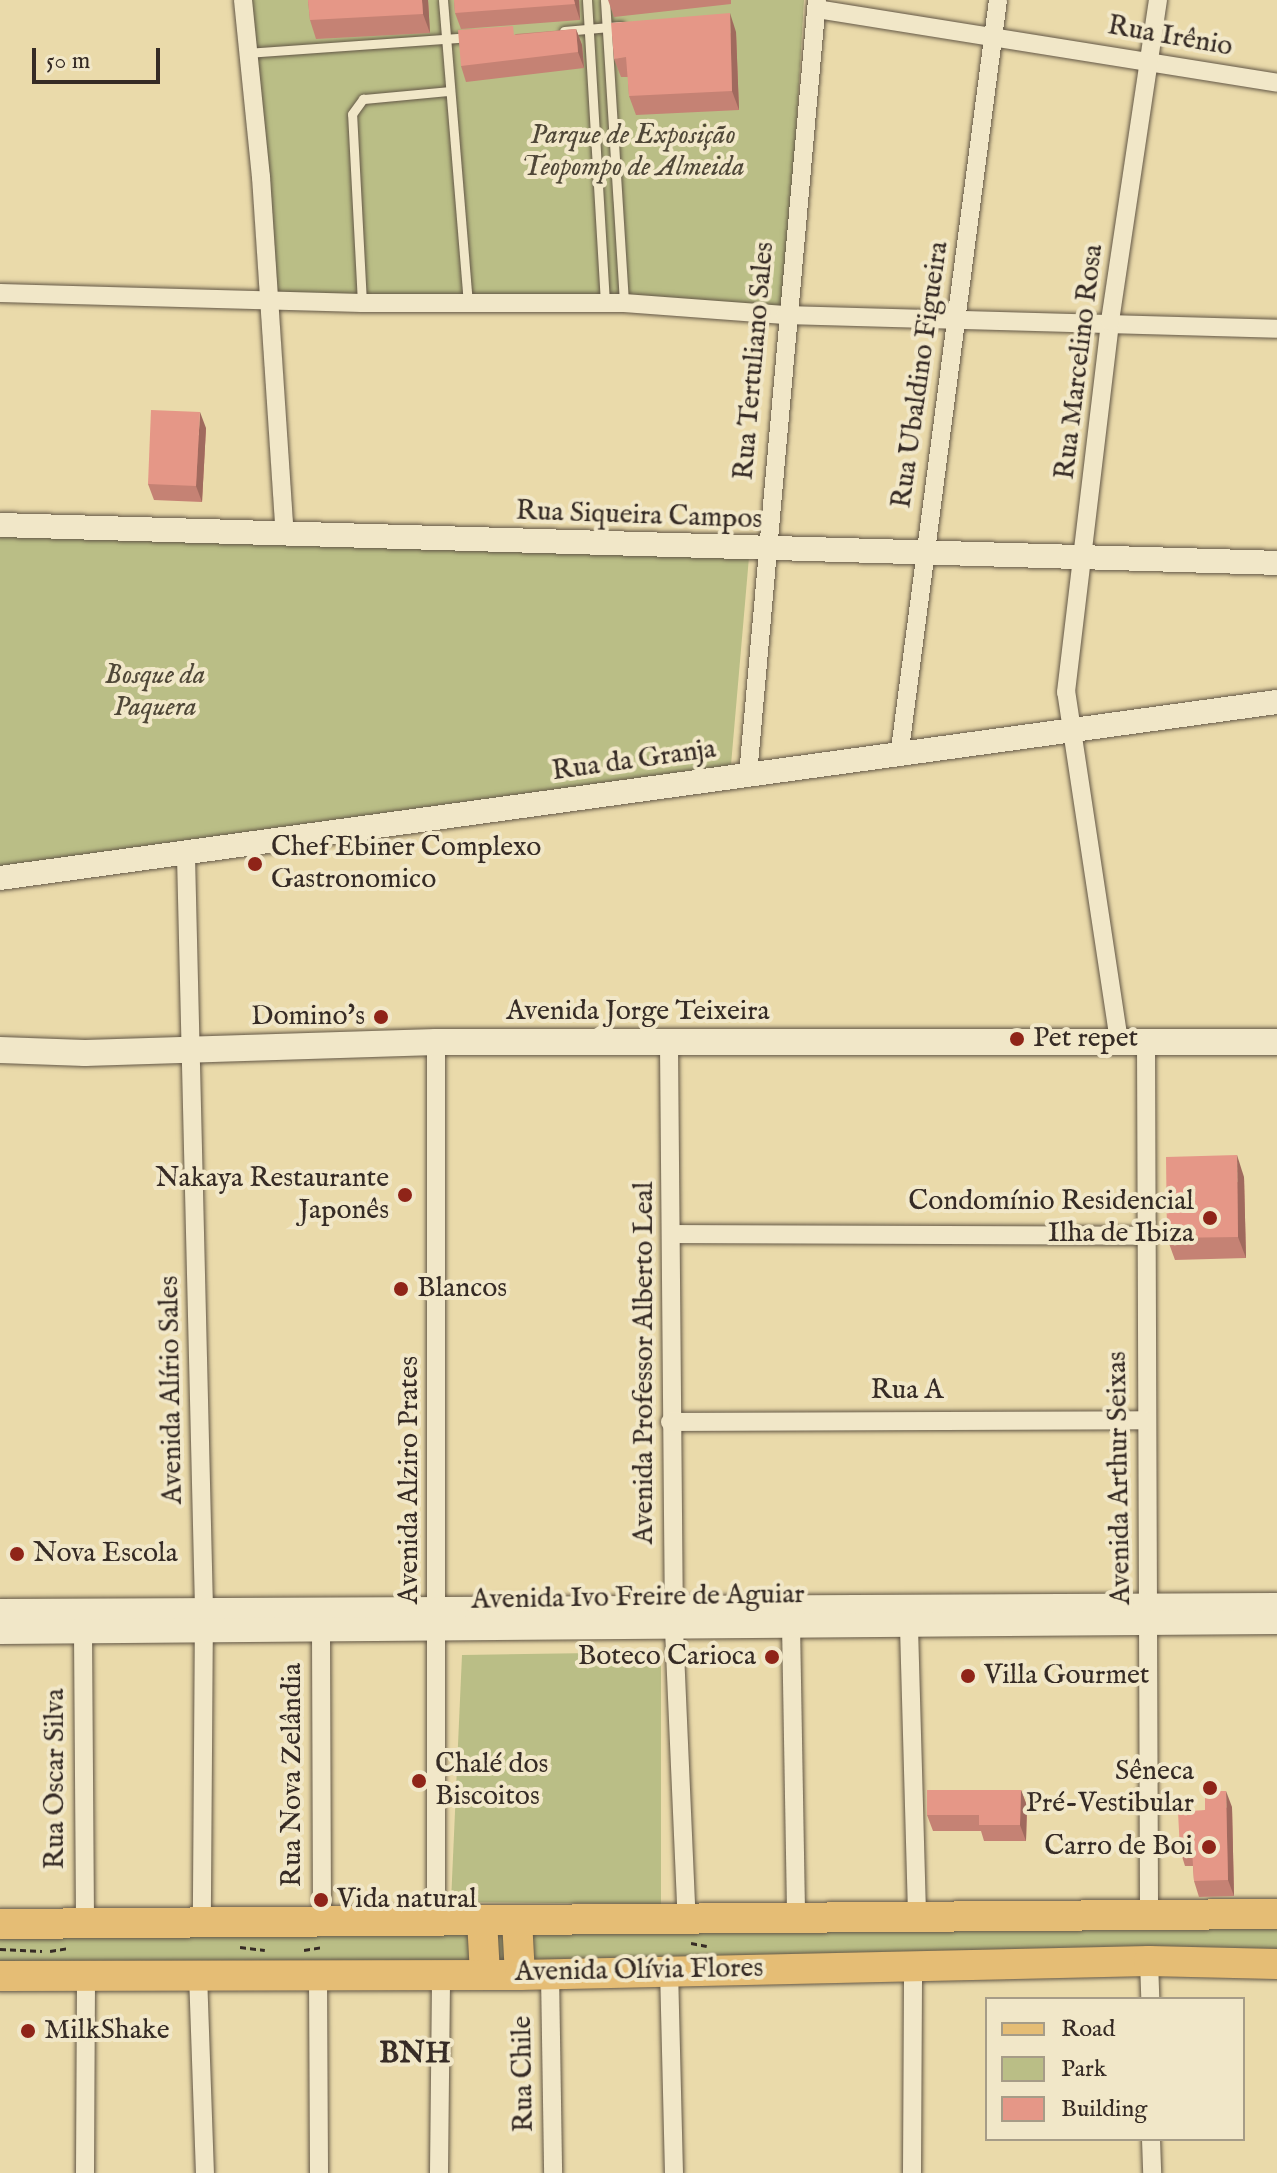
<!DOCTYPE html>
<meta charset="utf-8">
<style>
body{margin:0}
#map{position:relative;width:1277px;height:2173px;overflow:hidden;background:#eadaaa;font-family:"IM FELL English",serif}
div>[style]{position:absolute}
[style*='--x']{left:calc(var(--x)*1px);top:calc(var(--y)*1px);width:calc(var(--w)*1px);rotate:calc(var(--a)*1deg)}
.green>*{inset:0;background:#babe86}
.path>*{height:3px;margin-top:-1.5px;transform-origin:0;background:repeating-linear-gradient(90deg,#362b25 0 6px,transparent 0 10px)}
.roads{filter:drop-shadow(0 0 2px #635746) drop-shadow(0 0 2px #635746)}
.service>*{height:9px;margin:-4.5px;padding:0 4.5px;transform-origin:4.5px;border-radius:4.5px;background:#f1e7c8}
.minor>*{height:18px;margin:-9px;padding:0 9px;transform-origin:9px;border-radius:9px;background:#f1e7c8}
.tertiary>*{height:24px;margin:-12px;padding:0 12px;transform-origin:12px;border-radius:12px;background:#f1e7c8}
.secondary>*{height:26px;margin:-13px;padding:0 13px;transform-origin:13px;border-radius:13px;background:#f1e7c8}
.primary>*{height:30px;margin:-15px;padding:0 15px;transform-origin:15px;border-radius:15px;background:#e5bd75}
.wall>*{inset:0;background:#c58274}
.shaded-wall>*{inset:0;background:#a06a5e}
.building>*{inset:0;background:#e59787}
.dots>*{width:22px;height:22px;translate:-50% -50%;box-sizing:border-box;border:4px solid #f1e7c8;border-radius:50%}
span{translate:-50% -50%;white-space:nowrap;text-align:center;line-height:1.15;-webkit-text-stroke:8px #f1e7c8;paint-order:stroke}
.street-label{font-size:28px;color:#362b25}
.park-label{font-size:28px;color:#504838;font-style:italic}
.poi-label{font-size:28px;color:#362b25}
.left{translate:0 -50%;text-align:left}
.right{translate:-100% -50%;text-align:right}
.neighbourhood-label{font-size:30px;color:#362b25;font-weight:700}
.legend{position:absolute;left:985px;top:1997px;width:260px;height:144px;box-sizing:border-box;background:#f1e7c8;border:2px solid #a69c87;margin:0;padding:10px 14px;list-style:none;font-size:24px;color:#362b25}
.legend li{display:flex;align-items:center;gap:16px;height:40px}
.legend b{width:40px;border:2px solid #a69c87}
.scale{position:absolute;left:32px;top:48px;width:128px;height:36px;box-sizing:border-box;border:4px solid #362b25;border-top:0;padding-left:10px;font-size:24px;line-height:28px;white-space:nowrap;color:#362b25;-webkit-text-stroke:6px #f1e7c8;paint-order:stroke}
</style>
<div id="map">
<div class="green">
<i style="clip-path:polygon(251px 0,804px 0,785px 315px,265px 302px)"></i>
<i style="clip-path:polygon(0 535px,749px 557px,731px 765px,0 866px)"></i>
<i style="clip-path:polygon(661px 1652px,661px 1904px,451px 1902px,462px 1655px)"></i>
<i style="clip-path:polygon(1277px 1917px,1277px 1961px,0 1977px,0 1922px)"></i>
</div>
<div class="path">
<i style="--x:691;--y:1943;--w:16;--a:11"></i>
<i style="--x:240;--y:1947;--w:25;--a:7"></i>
<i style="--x:0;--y:1949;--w:42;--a:2.7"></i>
<i style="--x:304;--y:1950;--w:20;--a:-9"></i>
<i style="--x:50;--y:1951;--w:20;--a:-9"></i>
</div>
<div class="roads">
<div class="service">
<i style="--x:443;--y:0;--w:304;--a:85.3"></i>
<i style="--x:587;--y:0;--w:304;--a:86.6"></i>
<i style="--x:605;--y:0;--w:304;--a:86.4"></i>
<i style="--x:564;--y:31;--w:57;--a:-5"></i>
<i style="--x:247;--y:53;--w:224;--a:-4.1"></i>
<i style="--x:362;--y:303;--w:189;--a:-93"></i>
<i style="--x:352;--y:114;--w:19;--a:-54"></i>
<i style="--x:363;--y:99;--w:86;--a:-5.3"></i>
</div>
<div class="minor">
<i style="--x:243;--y:0;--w:178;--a:84.2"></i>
<i style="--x:261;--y:177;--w:358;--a:86.2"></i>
<i style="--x:817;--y:9;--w:466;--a:9.1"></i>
<i style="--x:0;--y:293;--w:362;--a:1.6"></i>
<i style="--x:362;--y:303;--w:262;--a:0"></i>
<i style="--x:624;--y:303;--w:161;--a:4.3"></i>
<i style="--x:785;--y:315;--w:492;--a:1.6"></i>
<i style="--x:899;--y:757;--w:763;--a:-82.55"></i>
<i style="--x:748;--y:775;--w:778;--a:-84.91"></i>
<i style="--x:186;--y:856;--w:752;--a:88.63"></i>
<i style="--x:204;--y:1608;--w:316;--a:90.4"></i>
<i style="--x:1119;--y:1041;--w:353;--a:-98.6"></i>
<i style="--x:1066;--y:692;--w:374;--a:-83.2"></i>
<i style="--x:1110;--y:321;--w:325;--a:-81.5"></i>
<i style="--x:1146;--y:1041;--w:873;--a:89.8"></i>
<i style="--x:436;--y:1042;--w:875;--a:90"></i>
<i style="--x:669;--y:1045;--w:584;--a:89.51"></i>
<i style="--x:674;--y:1629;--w:292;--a:87.5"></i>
<i style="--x:672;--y:1234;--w:473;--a:0.2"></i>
<i style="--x:670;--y:1422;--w:475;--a:-0.2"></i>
<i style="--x:791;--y:1624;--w:295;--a:89"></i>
<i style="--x:909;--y:1627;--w:290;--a:88.4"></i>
<i style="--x:83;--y:1632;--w:294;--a:89.6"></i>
<i style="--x:321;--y:1632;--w:287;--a:89.8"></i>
<i style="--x:1149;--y:1961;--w:38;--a:88"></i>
<i style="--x:669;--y:1969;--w:204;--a:88.6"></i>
<i style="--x:198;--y:1974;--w:199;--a:88"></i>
<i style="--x:550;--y:1974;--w:199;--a:89.1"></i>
<i style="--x:318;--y:1977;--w:196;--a:89.7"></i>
<i style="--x:1151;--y:2139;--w:34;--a:88"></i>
<i style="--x:85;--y:2173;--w:199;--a:-89.7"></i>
<i style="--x:439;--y:2173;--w:198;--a:-89.4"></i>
<i style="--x:912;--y:2173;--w:205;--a:-89.7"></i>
</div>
<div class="tertiary">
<i style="--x:0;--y:525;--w:1278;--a:1.7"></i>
<i style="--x:0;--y:878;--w:1289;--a:-7.85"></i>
<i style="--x:0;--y:1611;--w:1277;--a:-0.27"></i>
<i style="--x:0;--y:1632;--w:1277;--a:-0.45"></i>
</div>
<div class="secondary">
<i style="--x:0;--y:1050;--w:85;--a:2"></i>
<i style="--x:85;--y:1053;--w:351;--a:-1.8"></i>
<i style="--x:436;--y:1042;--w:841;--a:0"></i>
</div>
<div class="primary">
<i style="--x:482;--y:1920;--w:54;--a:86.8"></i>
<i style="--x:517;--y:1920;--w:55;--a:86.9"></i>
<i style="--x:0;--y:1924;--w:1277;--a:-0.45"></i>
<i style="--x:0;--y:1976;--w:520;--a:-0.11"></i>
<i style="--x:520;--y:1975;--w:629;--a:-1.28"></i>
<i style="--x:1149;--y:1961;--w:128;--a:1.3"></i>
</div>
</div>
<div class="wall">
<i style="clip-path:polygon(308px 0,428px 0,430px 33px,316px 39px,310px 20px)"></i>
<i style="clip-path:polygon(454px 0,579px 0,580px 20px,461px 29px,455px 13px)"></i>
<i style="clip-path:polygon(608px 0,731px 0,731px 4px,614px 17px)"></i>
<i style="clip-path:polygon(576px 29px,582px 45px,584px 68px,466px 82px,461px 66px,516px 34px)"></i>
<i style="clip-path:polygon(736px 32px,739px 110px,636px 115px,629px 96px,628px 77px,621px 77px,614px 59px)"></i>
<i style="clip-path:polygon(206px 428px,202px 502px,154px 500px,148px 484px)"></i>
<i style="clip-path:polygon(1244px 1177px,1246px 1258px,1175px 1260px,1167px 1238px)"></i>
<i style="clip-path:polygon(1021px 1790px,1027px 1806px,1026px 1841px,984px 1841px,981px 1831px,933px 1831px,927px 1815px)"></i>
<i style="clip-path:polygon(1232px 1807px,1234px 1896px,1199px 1897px,1194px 1881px,1193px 1866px,1185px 1866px,1180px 1850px,1205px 1810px)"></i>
</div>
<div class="shaded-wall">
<i style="clip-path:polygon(422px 0,428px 0,430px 33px,423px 14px)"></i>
<i style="clip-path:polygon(574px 0,579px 0,580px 20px,575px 4px)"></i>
<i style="clip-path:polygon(730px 13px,736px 32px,739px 110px,732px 91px)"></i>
<i style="clip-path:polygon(576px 29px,582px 45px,584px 68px,578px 52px)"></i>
<i style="clip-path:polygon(200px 412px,206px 428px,202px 502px,196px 486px)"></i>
<i style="clip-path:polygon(1237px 1155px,1244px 1177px,1246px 1258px,1238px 1237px)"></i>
<i style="clip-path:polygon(1021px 1790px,1027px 1806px,1026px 1841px,1020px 1825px)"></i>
<i style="clip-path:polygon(1226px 1791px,1232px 1807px,1234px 1896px,1228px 1880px)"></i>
</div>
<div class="building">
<i style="clip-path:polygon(308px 0,422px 0,423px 14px,310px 20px)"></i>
<i style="clip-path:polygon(454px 0,574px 0,575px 4px,455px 13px)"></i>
<i style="clip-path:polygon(730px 13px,732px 91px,629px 96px,626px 57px,614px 59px,611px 23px)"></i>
<i style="clip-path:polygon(513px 26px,514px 35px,576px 29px,578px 52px,461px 66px,458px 30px)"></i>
<i style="clip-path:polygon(151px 410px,200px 412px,196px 486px,148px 484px)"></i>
<i style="clip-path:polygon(1237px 1155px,1238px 1237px,1167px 1238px,1166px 1157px)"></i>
<i style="clip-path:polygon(927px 1790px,1021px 1790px,1020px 1825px,979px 1825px,979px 1815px,927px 1815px)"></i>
<i style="clip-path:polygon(1205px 1791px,1226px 1791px,1228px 1880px,1194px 1881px,1192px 1850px,1180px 1850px,1178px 1812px,1205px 1810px)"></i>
</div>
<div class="dots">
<i style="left:255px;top:864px;background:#8f2418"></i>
<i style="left:381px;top:1017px;background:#8f2418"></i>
<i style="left:1017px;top:1039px;background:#8f2418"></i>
<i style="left:405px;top:1195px;background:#8f2418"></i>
<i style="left:1210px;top:1218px;background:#8f2418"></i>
<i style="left:401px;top:1289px;background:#8f2418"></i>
<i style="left:17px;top:1554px;background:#8f2418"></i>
<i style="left:772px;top:1657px;background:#8f2418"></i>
<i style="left:968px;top:1676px;background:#8f2418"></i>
<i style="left:419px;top:1781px;background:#8f2418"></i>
<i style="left:1210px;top:1788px;background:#8f2418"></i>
<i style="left:1209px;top:1847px;background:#8f2418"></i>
<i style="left:321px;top:1900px;background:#8f2418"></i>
<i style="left:28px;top:2031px;background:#8f2418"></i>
</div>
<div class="street-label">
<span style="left:1170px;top:37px;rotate:10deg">Rua Irênio</span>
<span style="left:755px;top:361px;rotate:-85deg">Rua Tertuliano Sales</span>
<span style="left:1080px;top:362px;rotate:-83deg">Rua Marcelino Rosa</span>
<span style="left:921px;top:375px;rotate:-82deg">Rua Ubaldino Figueira</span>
<span style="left:639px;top:516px;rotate:2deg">Rua Siqueira Campos</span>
<span style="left:634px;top:761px;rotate:-8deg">Rua da Granja</span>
<span style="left:638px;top:1012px">Avenida Jorge Teixeira</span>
<span style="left:645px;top:1363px;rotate:-90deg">Avenida Professor Alberto Leal</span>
<span style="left:172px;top:1390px;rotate:-91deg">Avenida Alírio Sales</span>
<span style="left:907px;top:1391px">Rua A</span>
<span style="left:1120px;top:1478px;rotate:-91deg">Avenida Arthur Seixas</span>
<span style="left:410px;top:1480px;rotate:-90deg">Avenida Alziro Prates</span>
<span style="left:638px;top:1598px;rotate:-1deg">Avenida Ivo Freire de Aguiar</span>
<span style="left:293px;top:1775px;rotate:-90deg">Rua Nova Zelândia</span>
<span style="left:56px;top:1779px;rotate:-90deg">Rua Oscar Silva</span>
<span style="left:639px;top:1971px;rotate:-1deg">Avenida Olívia Flores</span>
<span style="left:524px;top:2074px;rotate:-91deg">Rua Chile</span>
</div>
<div class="park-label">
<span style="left:633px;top:152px">Parque de Exposição<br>Teopompo de Almeida</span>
<span style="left:155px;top:692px">Bosque da<br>Paquera</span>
</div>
<div class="poi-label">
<span class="left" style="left:271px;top:864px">Chef Ebiner Complexo<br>Gastronomico</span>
<span class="right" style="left:365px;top:1017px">Domino's</span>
<span class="left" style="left:1033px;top:1039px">Pet repet</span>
<span class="right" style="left:389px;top:1195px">Nakaya Restaurante<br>Japonês</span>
<span class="right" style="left:1194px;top:1218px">Condomínio Residencial<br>Ilha de Ibiza</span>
<span class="left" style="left:417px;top:1289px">Blancos</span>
<span class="left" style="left:33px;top:1554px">Nova Escola</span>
<span class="right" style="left:756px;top:1657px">Boteco Carioca</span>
<span class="left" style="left:984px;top:1676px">Villa Gourmet</span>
<span class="left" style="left:435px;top:1781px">Chalé dos<br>Biscoitos</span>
<span class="right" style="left:1194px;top:1788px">Sêneca<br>Pré-Vestibular</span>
<span class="right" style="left:1193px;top:1847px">Carro de Boi</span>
<span class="left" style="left:337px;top:1900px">Vida natural</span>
<span class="left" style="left:44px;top:2031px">MilkShake</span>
</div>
<div class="neighbourhood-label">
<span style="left:415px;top:2054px">BNH</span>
</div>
<ul class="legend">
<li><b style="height:10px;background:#e5bd75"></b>Road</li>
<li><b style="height:22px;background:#babe86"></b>Park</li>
<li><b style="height:22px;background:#e59787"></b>Building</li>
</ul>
<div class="scale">50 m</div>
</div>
